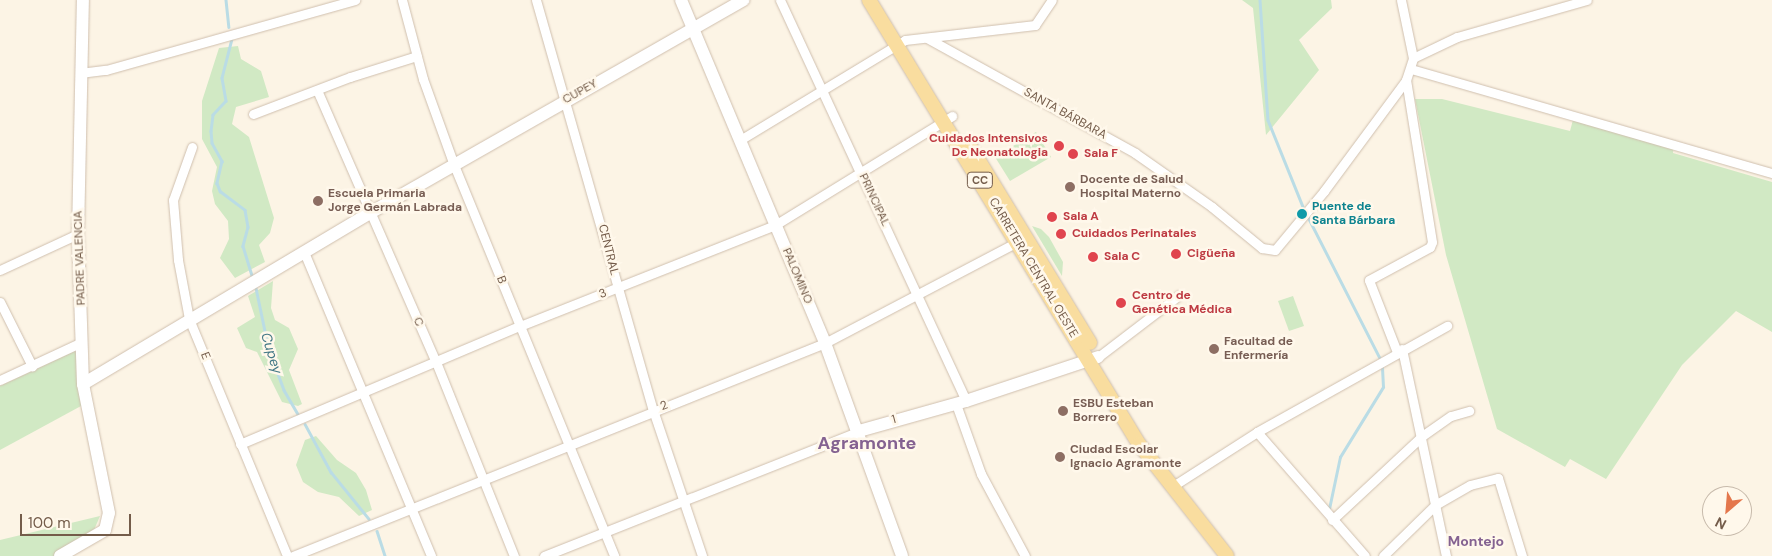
<!DOCTYPE html>
<meta charset="utf-8">
<style>
body{margin:0}
#map{position:relative;width:1772px;height:556px;overflow:hidden;background:#fcf4e5;font-family:"DM Sans",sans-serif}
div>[style]{position:absolute}
[style*='--x']{left:calc(var(--x)*1px);top:calc(var(--y)*1px);width:calc(var(--w)*1px);rotate:calc(var(--a)*1deg)}
.green>*{inset:0;background:#d1e9c4}
.stream>*{height:2.5px;margin:-1.25px;padding:0 1.25px;transform-origin:1.25px;border-radius:1.25px;background:#badce5}
.roads{filter:drop-shadow(0 0 1px #cfbfae) drop-shadow(0 0 1px #cfbfae)}
.street>*{height:9px;margin:-4.5px;padding:0 4.5px;transform-origin:4.5px;border-radius:4.5px;background:#fff}
.secondary>*{height:12px;margin:-6px;padding:0 6px;transform-origin:6px;border-radius:6px;background:#fff}
.primary>*{height:14px;margin:-7px;padding:0 7px;transform-origin:7px;border-radius:7px;background:#f9dd9f}
.dots>*{width:14px;height:14px;translate:-50% -50%;box-sizing:border-box;border:2px solid #fff8eb;border-radius:50%}
span{translate:-50% -50%;white-space:nowrap;text-align:center;line-height:1.15;-webkit-text-stroke:5px #fff8eb;paint-order:stroke}
.shield-label span{padding:1px 4px;background:#fff8eb;border:1px solid;border-radius:4px;-webkit-text-stroke-width:0}
.shield-label{font-size:11px;color:#745c4a;font-weight:700}
.street-label{font-size:12px;color:#745c4a}
.health-label{font-size:12px;color:#be3a42;font-weight:700}
.right{translate:-100% -50%;text-align:right}
.left{translate:0 -50%;text-align:left}
.education-label{font-size:12px;color:#785e54;font-weight:700}
.culture-label{font-size:12px;color:#0d838f;font-weight:700}
.water-label{font-size:14px;color:#457987;font-style:italic}
.neighbourhood-label{font-size:14px;color:#846291;font-weight:700}
.district-label{font-size:18px;color:#846291;font-weight:700}
.north{position:absolute;left:1702px;top:486px;width:50px;height:50px;box-sizing:border-box;background:#fff8eb;border:1px solid #c7baab;border-radius:50%;rotate:207deg;font-size:14px;font-weight:700;line-height:20px;text-align:center;color:#745c4a}
.north::after{content:'';display:block;margin:auto;width:18px;height:22px;background:#e4774c;clip-path:polygon(50% 0,100% 100%,50% 72%,0 100%)}
.scale{position:absolute;left:20px;top:514px;width:111px;height:22px;box-sizing:border-box;border:2px solid #745c4a;border-top:0;padding-left:6px;font-size:15px;line-height:18px;white-space:nowrap;color:#745c4a;-webkit-text-stroke:4px #fff8eb;paint-order:stroke}
</style>
<div id="map">
<div class="green">
<i style="clip-path:polygon(1242px 0,1331px 0,1332px 8px,1299px 40px,1319px 70px,1266px 135px,1253px 8px)"></i>
<i style="clip-path:polygon(238px 46px,241px 59px,261px 71px,269px 97px,236px 107px,232px 124px,249px 137px,274px 218px,270px 233px,259px 245px,265px 262px,235px 278px,220px 258px,229px 239px,228px 221px,215px 204px,212px 191px,217px 167px,202px 139px,202px 101px,219px 48px)"></i>
<i style="clip-path:polygon(1415px 99px,1442px 99px,1570px 131px,1574px 116px,1674px 142px,1673px 153px,1772px 182px,1772px 332px,1736px 311px,1682px 365px,1606px 479px,1570px 459px,1565px 467px,1497px 429px,1446px 255px)"></i>
<i style="clip-path:polygon(1036px 132px,1051px 157px,1010px 181px,995px 157px)"></i>
<i style="clip-path:polygon(1032px 226px,1041px 229px,1049px 237px,1063px 262px,1062px 276px)"></i>
<i style="clip-path:polygon(273px 281px,271px 308px,275px 320px,289px 328px,298px 349px,289px 370px,302px 404px,298px 406px,282px 402px,257px 352px,246px 348px,237px 328px,255px 317px,248px 296px)"></i>
<i style="clip-path:polygon(1293px 296px,1304px 326px,1289px 331px,1278px 301px)"></i>
<i style="clip-path:polygon(77px 350px,81px 406px,0 450px,0 386px)"></i>
<i style="clip-path:polygon(316px 436px,337px 460px,356px 473px,366px 490px,372px 510px,359px 516px,339px 497px,318px 492px,303px 482px,296px 465px,305px 440px)"></i>
<i style="clip-path:polygon(100px 516px,94px 530px,63px 556px,0 556px,0 540px)"></i>
</div>
<div class="stream">
<i style="--x:226;--y:0;--w:27;--a:84"></i>
<i style="--x:1260;--y:0;--w:120;--a:86.2"></i>
<i style="--x:1268;--y:120;--w:96;--a:68"></i>
<i style="--x:1304;--y:209;--w:167;--a:63"></i>
<i style="--x:232;--y:39;--w:40;--a:104.4"></i>
<i style="--x:222;--y:78;--w:23;--a:80"></i>
<i style="--x:226;--y:101;--w:19;--a:133"></i>
<i style="--x:213;--y:115;--w:16;--a:97"></i>
<i style="--x:211;--y:131;--w:12;--a:85"></i>
<i style="--x:212;--y:143;--w:21;--a:61"></i>
<i style="--x:222;--y:161;--w:23;--a:103"></i>
<i style="--x:217;--y:183;--w:9;--a:69"></i>
<i style="--x:220;--y:191;--w:31;--a:37"></i>
<i style="--x:245;--y:210;--w:17;--a:80"></i>
<i style="--x:248;--y:227;--w:20;--a:105"></i>
<i style="--x:243;--y:246;--w:31;--a:73"></i>
<i style="--x:256;--y:288;--w:63;--a:78.2"></i>
<i style="--x:269;--y:350;--w:43;--a:69.4"></i>
<i style="--x:284;--y:390;--w:28;--a:60"></i>
<i style="--x:305;--y:424;--w:55;--a:61.6"></i>
<i style="--x:331;--y:472;--w:60;--a:51"></i>
<i style="--x:1329;--y:509;--w:53;--a:-78.1"></i>
<i style="--x:1340;--y:457;--w:82;--a:-58.4"></i>
<i style="--x:1383;--y:387;--w:22;--a:-93"></i>
<i style="--x:377;--y:531;--w:26;--a:72"></i>
</div>
<div class="roads">
<div class="street">
<i style="--x:402;--y:0;--w:82;--a:75.1"></i>
<i style="--x:423;--y:79;--w:91;--a:70.2"></i>
<i style="--x:454;--y:165;--w:422;--a:67.7"></i>
<i style="--x:536;--y:0;--w:426;--a:74.1"></i>
<i style="--x:653;--y:410;--w:154;--a:71.4"></i>
<i style="--x:780;--y:0;--w:442;--a:65.1"></i>
<i style="--x:927;--y:38;--w:238;--a:28.9"></i>
<i style="--x:1135;--y:153;--w:94;--a:35"></i>
<i style="--x:1212;--y:207;--w:65;--a:39.4"></i>
<i style="--x:1262;--y:248;--w:13;--a:9"></i>
<i style="--x:1275;--y:250;--w:77;--a:-50.3"></i>
<i style="--x:1324;--y:191;--w:138;--a:-53.5"></i>
<i style="--x:1406;--y:80;--w:23;--a:-72"></i>
<i style="--x:1413;--y:58;--w:59;--a:-101.7"></i>
<i style="--x:1413;--y:58;--w:49;--a:-25.5"></i>
<i style="--x:1457;--y:37;--w:135;--a:-15.9"></i>
<i style="--x:1411;--y:69;--w:376;--a:16.1"></i>
<i style="--x:80;--y:73;--w:26;--a:-7"></i>
<i style="--x:106;--y:70;--w:259;--a:-15.7"></i>
<i style="--x:317;--y:90;--w:297;--a:66.4"></i>
<i style="--x:436;--y:362;--w:209;--a:68.1"></i>
<i style="--x:253;--y:114;--w:104;--a:-20.9"></i>
<i style="--x:350;--y:77;--w:70;--a:-17.4"></i>
<i style="--x:740;--y:140;--w:193;--a:-31.2"></i>
<i style="--x:905;--y:40;--w:131;--a:-6.6"></i>
<i style="--x:1035;--y:25;--w:30;--a:-56"></i>
<i style="--x:192;--y:147;--w:56;--a:109.7"></i>
<i style="--x:173;--y:200;--w:60;--a:85.2"></i>
<i style="--x:178;--y:260;--w:60;--a:79.4"></i>
<i style="--x:189;--y:319;--w:256;--a:67.5"></i>
<i style="--x:304;--y:252;--w:329;--a:67.3"></i>
<i style="--x:0;--y:270;--w:86;--a:-24.8"></i>
<i style="--x:0;--y:302;--w:72;--a:63.4"></i>
<i style="--x:1402;--y:349;--w:212;--a:78"></i>
<i style="--x:1397;--y:352;--w:77;--a:-111.3"></i>
<i style="--x:1369;--y:280;--w:69;--a:-28.4"></i>
<i style="--x:1430;--y:247;--w:5;--a:-68"></i>
<i style="--x:1432;--y:242;--w:164;--a:-99.1"></i>
<i style="--x:1098;--y:357;--w:102;--a:-37.4"></i>
<i style="--x:0;--y:380;--w:90;--a:-24.9"></i>
<i style="--x:956;--y:404;--w:74;--a:70.3"></i>
<i style="--x:981;--y:474;--w:93;--a:61.8"></i>
<i style="--x:1257;--y:432;--w:164;--a:48.9"></i>
<i style="--x:240;--y:444;--w:304;--a:-22.9"></i>
<i style="--x:520;--y:326;--w:274;--a:-21.6"></i>
<i style="--x:775;--y:225;--w:208;--a:-31.6"></i>
<i style="--x:1173;--y:486;--w:100;--a:-32.7"></i>
<i style="--x:1257;--y:432;--w:218;--a:-29.2"></i>
<i style="--x:1332;--y:520;--w:123;--a:-43"></i>
<i style="--x:1422;--y:436;--w:35;--a:-35"></i>
<i style="--x:1451;--y:416;--w:19;--a:-16"></i>
<i style="--x:293;--y:556;--w:573;--a:-21.82"></i>
<i style="--x:825;--y:343;--w:219;--a:-27.7"></i>
<i style="--x:544;--y:556;--w:339;--a:-21.6"></i>
<i style="--x:1383;--y:556;--w:73;--a:-44.4"></i>
<i style="--x:1435;--y:505;--w:40;--a:-29.7"></i>
<i style="--x:1470;--y:485;--w:29;--a:-14"></i>
<i style="--x:1498;--y:478;--w:82;--a:72.9"></i>
</div>
<div class="secondary">
<i style="--x:681;--y:0;--w:372;--a:67.2"></i>
<i style="--x:825;--y:343;--w:226;--a:70.1"></i>
<i style="--x:83;--y:384;--w:334;--a:-30.8"></i>
<i style="--x:370;--y:213;--w:430;--a:-29.7"></i>
<i style="--x:859;--y:431;--w:111;--a:-15.7"></i>
<i style="--x:966;--y:401;--w:139;--a:-18.4"></i>
<i style="--x:60;--y:556;--w:52;--a:-30"></i>
<i style="--x:105;--y:530;--w:17;--a:-77"></i>
<i style="--x:109;--y:513;--w:132;--a:-101.4"></i>
<i style="--x:83;--y:384;--w:150;--a:-91.9"></i>
<i style="--x:78;--y:234;--w:234;--a:-88.8"></i>
</div>
<div class="primary">
<i style="--x:869;--y:0;--w:520;--a:58.7"></i>
<i style="--x:1139;--y:444;--w:142;--a:51.8"></i>
<i style="--x:968;--y:143;--w:234;--a:58.6"></i>
</div>
</div>
<div class="dots">
<i style="left:1059px;top:146px;background:#e0444e"></i>
<i style="left:1073px;top:154px;background:#e0444e"></i>
<i style="left:1070px;top:187px;background:#8d6e63"></i>
<i style="left:318px;top:201px;background:#8d6e63"></i>
<i style="left:1302px;top:214px;background:#0f9aa8"></i>
<i style="left:1052px;top:217px;background:#e0444e"></i>
<i style="left:1061px;top:234px;background:#e0444e"></i>
<i style="left:1176px;top:254px;background:#e0444e"></i>
<i style="left:1093px;top:257px;background:#e0444e"></i>
<i style="left:1121px;top:303px;background:#e0444e"></i>
<i style="left:1214px;top:349px;background:#8d6e63"></i>
<i style="left:1063px;top:411px;background:#8d6e63"></i>
<i style="left:1060px;top:457px;background:#8d6e63"></i>
</div>
<div class="shield-label">
<span style="left:980px;top:180px">CC</span>
</div>
<div class="street-label">
<span style="left:580px;top:92px;rotate:-29deg">CUPEY</span>
<span style="left:1065px;top:114px;rotate:29deg">SANTA BÁRBARA</span>
<span style="left:874px;top:200px;rotate:65deg">PRINCIPAL</span>
<span style="left:608px;top:250px;rotate:76deg">CENTRAL</span>
<span style="left:80px;top:258px;rotate:-92deg">PADRE VALENCIA</span>
<span style="left:1033px;top:268px;rotate:59deg">CARRETERA CENTRAL OESTE</span>
<span style="left:797px;top:276px;rotate:67deg">PALOMINO</span>
<span style="left:501px;top:280px;rotate:68deg">B</span>
<span style="left:603px;top:294px;rotate:-21deg">3</span>
<span style="left:418px;top:322px;rotate:66deg">C</span>
<span style="left:205px;top:356px;rotate:68deg">E</span>
<span style="left:664px;top:406px;rotate:-21deg">2</span>
<span style="left:894px;top:420px;rotate:-15deg">1</span>
</div>
<div class="health-label">
<span class="right" style="left:1048px;top:146px">Cuidados Intensivos<br>De Neonatologia</span>
<span class="left" style="left:1084px;top:154px">Sala F</span>
<span class="left" style="left:1063px;top:217px">Sala A</span>
<span class="left" style="left:1072px;top:234px">Cuidados Perinatales</span>
<span class="left" style="left:1187px;top:254px">Cigüeña</span>
<span class="left" style="left:1104px;top:257px">Sala C</span>
<span class="left" style="left:1132px;top:303px">Centro de<br>Genética Médica</span>
</div>
<div class="education-label">
<span class="left" style="left:1080px;top:187px">Docente de Salud<br>Hospital Materno</span>
<span class="left" style="left:328px;top:201px">Escuela Primaria<br>Jorge Germán Labrada</span>
<span class="left" style="left:1224px;top:349px">Facultad de<br>Enfermería</span>
<span class="left" style="left:1073px;top:411px">ESBU Esteban<br>Borrero</span>
<span class="left" style="left:1070px;top:457px">Ciudad Escolar<br>Ignacio Agramonte</span>
</div>
<div class="culture-label">
<span class="left" style="left:1312px;top:214px">Puente de<br>Santa Bárbara</span>
</div>
<div class="water-label">
<span style="left:272px;top:353px;rotate:73deg">Cupey</span>
</div>
<div class="neighbourhood-label">
<span style="left:1476px;top:541px">Montejo</span>
</div>
<div class="district-label">
<span style="left:867px;top:443px">Agramonte</span>
</div>
<div class="north">N</div>
<div class="scale">100 m</div>
</div>
